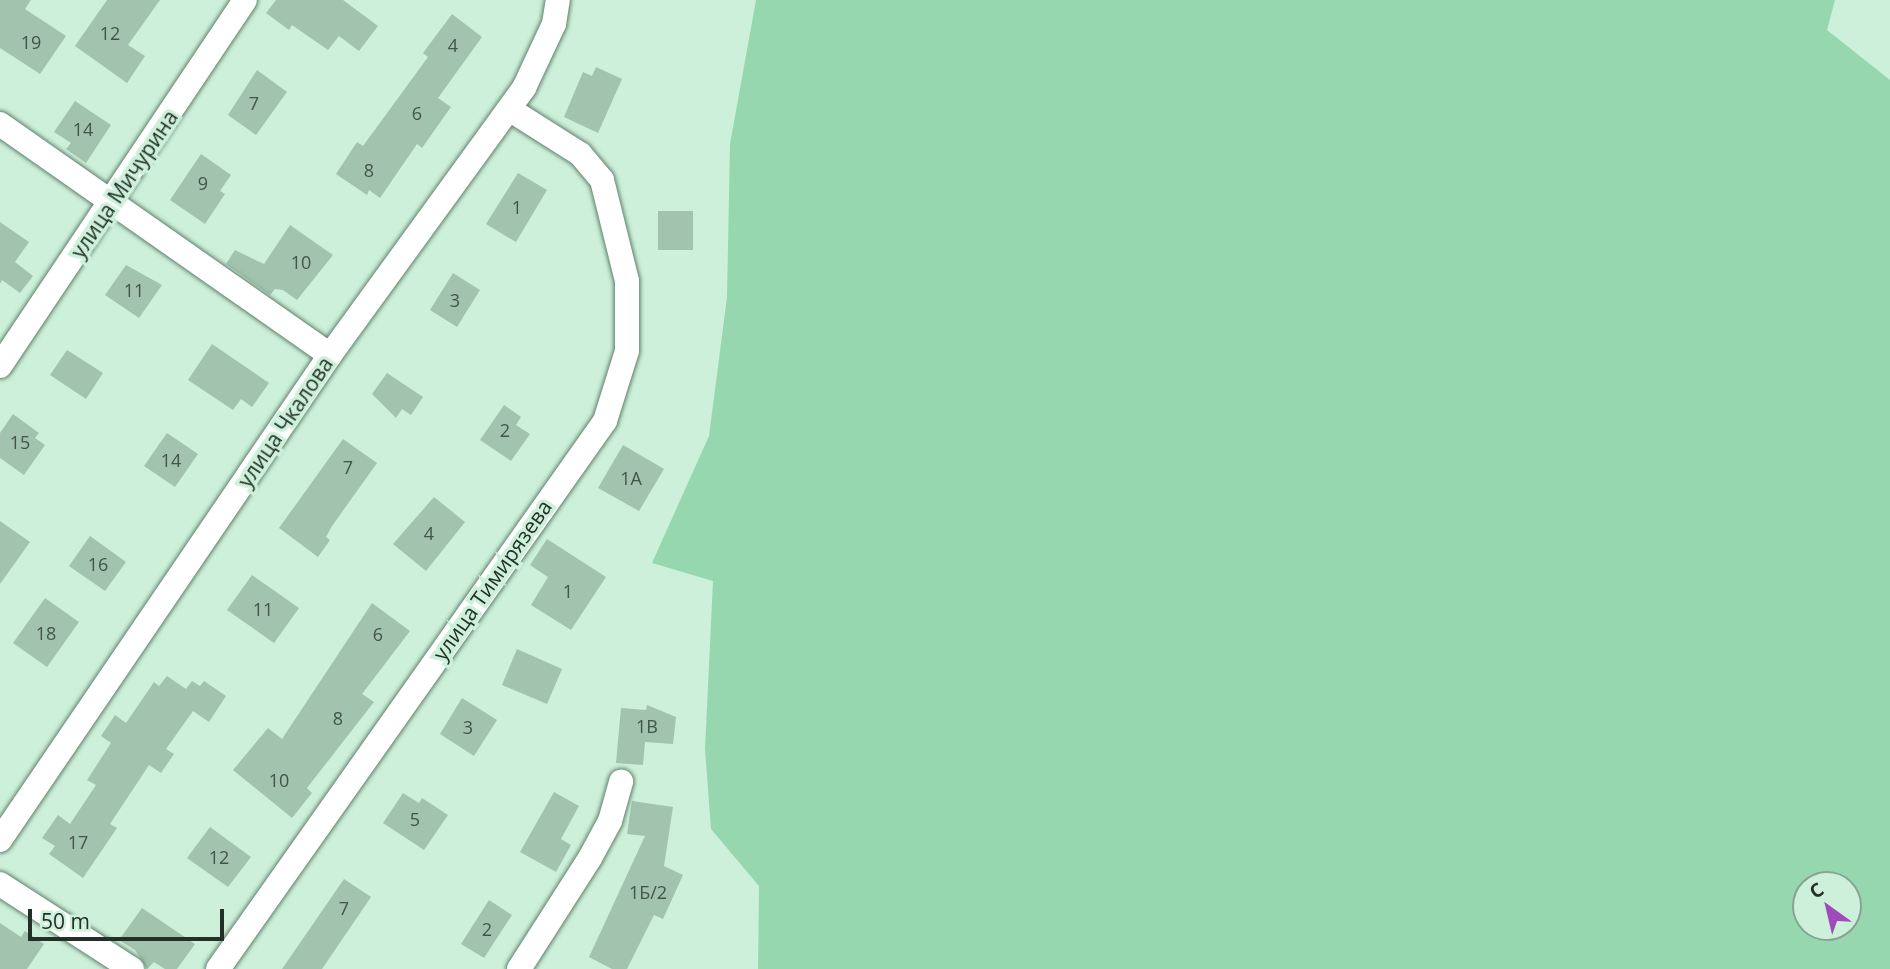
<!DOCTYPE html>
<meta charset="utf-8">
<style>
body{margin:0}
#map{position:relative;width:1890px;height:969px;overflow:hidden;background:#cdf0da;font-family:"Open Sans",sans-serif}
div>[style]{position:absolute}
[style*='--x']{left:calc(var(--x)*1px);top:calc(var(--y)*1px);width:calc(var(--w)*1px);rotate:calc(var(--a)*1deg)}
.green>*{inset:0;background:#96d7af}
.building>*{inset:0;background:#a2c3ae}
.roads{filter:drop-shadow(0 0 2px #60806c) drop-shadow(0 0 2px #60806c)}
.minor>*{height:24px;margin:-12px;padding:0 12px;transform-origin:12px;border-radius:12px;background:#fff}
span{translate:-50% -50%;white-space:nowrap;text-align:center;line-height:1.15;-webkit-text-stroke:7px #cdf0da;paint-order:stroke}
.number-label{font-size:18px;color:#43554a}
.number-label span{-webkit-text-stroke-width:0}
.street-label{font-size:21px;color:#233028}
.north{position:absolute;left:1792px;top:871px;width:70px;height:70px;box-sizing:border-box;background:#cdf0da;border:2px solid #89a393;border-radius:50%;rotate:326deg;font-size:19px;font-weight:700;line-height:28px;text-align:center;color:#233028}
.north::after{content:'';display:block;margin:auto;width:24px;height:32px;background:#9e4cbc;clip-path:polygon(50% 0,100% 100%,50% 72%,0 100%)}
.scale{position:absolute;left:28px;top:909px;width:196px;height:32px;box-sizing:border-box;border:4px solid #233028;border-top:0;padding-left:9px;font-size:21px;line-height:24px;white-space:nowrap;color:#233028;-webkit-text-stroke:5px #cdf0da;paint-order:stroke}
</style>
<div id="map">
<div class="green">
<i style="clip-path:polygon(evenodd,756px 0,1835px 0,1827px 30px,1890px 80px,1890px 969px,758px 969px,759px 886px,711px 829px,705px 749px,713px 581px,652px 563px,709px 436px,727px 297px,730px 144px,756px 0,1806px 885px,1848px 885px,1848px 927px,1806px 927px,1806px 885px)"></i>
</div>
<div class="building">
<i style="clip-path:polygon(0 0,31px 0,25px 9px,66px 36px,40px 74px,0 48px)"></i>
<i style="clip-path:polygon(107px 0,160px 0,128px 45px,145px 56px,127px 83px,75px 46px)"></i>
<i style="clip-path:polygon(276px 0,343px 0,378px 26px,359px 51px,339px 36px,328px 50px,292px 25px,289px 30px,266px 13px)"></i>
<i style="clip-path:polygon(452px 14px,482px 37px,438px 98px,451px 107px,422px 148px,417px 144px,380px 198px,369px 190px,367px 195px,336px 174px,357px 142px,363px 146px,428px 57px,423px 53px)"></i>
<i style="clip-path:polygon(596px 67px,622px 79px,598px 133px,564px 117px,583px 72px,592px 76px)"></i>
<i style="clip-path:polygon(257px 70px,287px 92px,256px 135px,228px 115px)"></i>
<i style="clip-path:polygon(75px 101px,111px 125px,86px 163px,66px 149px,71px 143px,54px 132px)"></i>
<i style="clip-path:polygon(201px 154px,231px 175px,220px 191px,225px 194px,205px 224px,170px 200px)"></i>
<i style="clip-path:polygon(518px 173px,547px 190px,516px 242px,486px 224px)"></i>
<i style="clip-path:polygon(658px 211px,693px 211px,693px 250px,658px 250px)"></i>
<i style="clip-path:polygon(0 222px,29px 242px,15px 262px,33px 276px,20px 293px,2px 280px,0 284px)"></i>
<i style="clip-path:polygon(290px 225px,333px 255px,297px 300px,283px 290px,275px 289px,270px 295px,226px 264px,235px 250px,264px 264px)"></i>
<i style="clip-path:polygon(126px 265px,162px 285px,139px 318px,105px 295px)"></i>
<i style="clip-path:polygon(453px 273px,480px 290px,457px 327px,430px 310px)"></i>
<i style="clip-path:polygon(212px 344px,269px 383px,252px 407px,241px 399px,233px 410px,188px 380px)"></i>
<i style="clip-path:polygon(67px 350px,103px 373px,86px 399px,50px 375px)"></i>
<i style="clip-path:polygon(387px 373px,423px 397px,411px 415px,402px 409px,396px 418px,372px 394px)"></i>
<i style="clip-path:polygon(504px 405px,521px 417px,516px 425px,530px 434px,511px 461px,480px 440px)"></i>
<i style="clip-path:polygon(13px 414px,39px 433px,35px 438px,45px 445px,24px 475px,0 458px,0 433px)"></i>
<i style="clip-path:polygon(167px 433px,198px 454px,175px 487px,144px 466px)"></i>
<i style="clip-path:polygon(343px 439px,377px 463px,332px 526px,326px 537px,330px 540px,318px 557px,279px 528px)"></i>
<i style="clip-path:polygon(623px 445px,664px 469px,639px 511px,598px 488px)"></i>
<i style="clip-path:polygon(434px 497px,465px 522px,426px 571px,393px 544px)"></i>
<i style="clip-path:polygon(0 521px,30px 542px,0 584px)"></i>
<i style="clip-path:polygon(90px 536px,126px 562px,105px 591px,69px 566px)"></i>
<i style="clip-path:polygon(547px 539px,606px 577px,571px 630px,531px 605px,548px 577px,530px 565px)"></i>
<i style="clip-path:polygon(252px 575px,299px 608px,274px 643px,227px 610px)"></i>
<i style="clip-path:polygon(45px 598px,79px 622px,47px 667px,13px 643px)"></i>
<i style="clip-path:polygon(372px 603px,410px 631px,362px 694px,374px 702px,307px 788px,312px 793px,292px 818px,233px 770px,268px 728px,282px 739px)"></i>
<i style="clip-path:polygon(517px 649px,562px 669px,547px 704px,502px 685px)"></i>
<i style="clip-path:polygon(167px 676px,186px 689px,192px 681px,200px 686px,204px 681px,226px 696px,209px 722px,193px 711px,166px 749px,174px 754px,161px 773px,149px 765px,110px 824px,117px 828px,83px 878px,49px 854px,55px 846px,42px 838px,58px 815px,70px 824px,96px 785px,87px 780px,111px 743px,101px 736px,115px 715px,126px 723px,154px 682px,159px 686px)"></i>
<i style="clip-path:polygon(462px 698px,497px 720px,474px 756px,440px 734px)"></i>
<i style="clip-path:polygon(647px 705px,676px 717px,673px 744px,645px 742px,643px 765px,616px 763px,621px 708px,646px 710px)"></i>
<i style="clip-path:polygon(554px 792px,579px 806px,561px 839px,571px 845px,556px 872px,520px 852px)"></i>
<i style="clip-path:polygon(403px 793px,419px 803px,422px 798px,448px 815px,424px 850px,383px 823px)"></i>
<i style="clip-path:polygon(632px 801px,673px 807px,664px 866px,683px 875px,663px 919px,654px 915px,627px 969px,612px 969px,589px 957px,645px 836px,627px 834px)"></i>
<i style="clip-path:polygon(210px 827px,251px 857px,228px 887px,187px 858px)"></i>
<i style="clip-path:polygon(344px 879px,371px 897px,322px 969px,282px 969px)"></i>
<i style="clip-path:polygon(489px 900px,512px 915px,484px 958px,461px 944px)"></i>
<i style="clip-path:polygon(142px 908px,195px 944px,177px 969px,165px 969px,154px 962px,147px 969px,135px 950px,119px 940px)"></i>
<i style="clip-path:polygon(0 923px,21px 937px,25px 931px,44px 944px,27px 969px,0 969px)"></i>
</div>
<div class="roads">
<div class="minor">
<i style="--x:0;--y:124;--w:403;--a:35"></i>
<i style="--x:0;--y:366;--w:440;--a:-56.2"></i>
<i style="--x:0;--y:840;--w:587;--a:-55.77"></i>
<i style="--x:330;--y:355;--w:330;--a:-54"></i>
<i style="--x:524;--y:88;--w:71;--a:-64.9"></i>
<i style="--x:554;--y:24;--w:24;--a:-81"></i>
<i style="--x:0;--y:884;--w:157;--a:32.8"></i>
<i style="--x:218;--y:969;--w:671;--a:-54.77"></i>
<i style="--x:605;--y:421;--w:73;--a:-72.6"></i>
<i style="--x:627;--y:351;--w:70;--a:-90"></i>
<i style="--x:627;--y:281;--w:104;--a:-103.9"></i>
<i style="--x:602;--y:180;--w:34;--a:-130"></i>
<i style="--x:580;--y:154;--w:84;--a:-147.6"></i>
<i style="--x:519;--y:969;--w:132;--a:-57.4"></i>
<i style="--x:590;--y:858;--w:42;--a:-61.6"></i>
<i style="--x:610;--y:821;--w:41;--a:-74.2"></i>
</div>
</div>
<div class="number-label">
<span style="left:110px;top:33px">12</span>
<span style="left:31px;top:42px">19</span>
<span style="left:453px;top:45px">4</span>
<span style="left:254px;top:103px">7</span>
<span style="left:417px;top:113px">6</span>
<span style="left:83px;top:129px">14</span>
<span style="left:369px;top:170px">8</span>
<span style="left:203px;top:183px">9</span>
<span style="left:517px;top:207px">1</span>
<span style="left:301px;top:262px">10</span>
<span style="left:134px;top:290px">11</span>
<span style="left:455px;top:300px">3</span>
<span style="left:505px;top:430px">2</span>
<span style="left:20px;top:442px">15</span>
<span style="left:171px;top:460px">14</span>
<span style="left:348px;top:467px">7</span>
<span style="left:631px;top:478px">1А</span>
<span style="left:429px;top:533px">4</span>
<span style="left:98px;top:564px">16</span>
<span style="left:568px;top:591px">1</span>
<span style="left:263px;top:609px">11</span>
<span style="left:46px;top:633px">18</span>
<span style="left:378px;top:634px">6</span>
<span style="left:338px;top:718px">8</span>
<span style="left:647px;top:726px">1В</span>
<span style="left:468px;top:727px">3</span>
<span style="left:279px;top:780px">10</span>
<span style="left:415px;top:819px">5</span>
<span style="left:78px;top:842px">17</span>
<span style="left:219px;top:857px">12</span>
<span style="left:648px;top:892px">1Б/2</span>
<span style="left:344px;top:908px">7</span>
<span style="left:487px;top:929px">2</span>
</div>
<div class="street-label">
<span style="left:124px;top:184px;rotate:-56deg">улица Мичурина</span>
<span style="left:285px;top:422px;rotate:-56deg">улица Чкалова</span>
<span style="left:492px;top:580px;rotate:-55deg">улица Тимирязева</span>
</div>
<div class="north">С</div>
<div class="scale">50 m</div>
</div>
